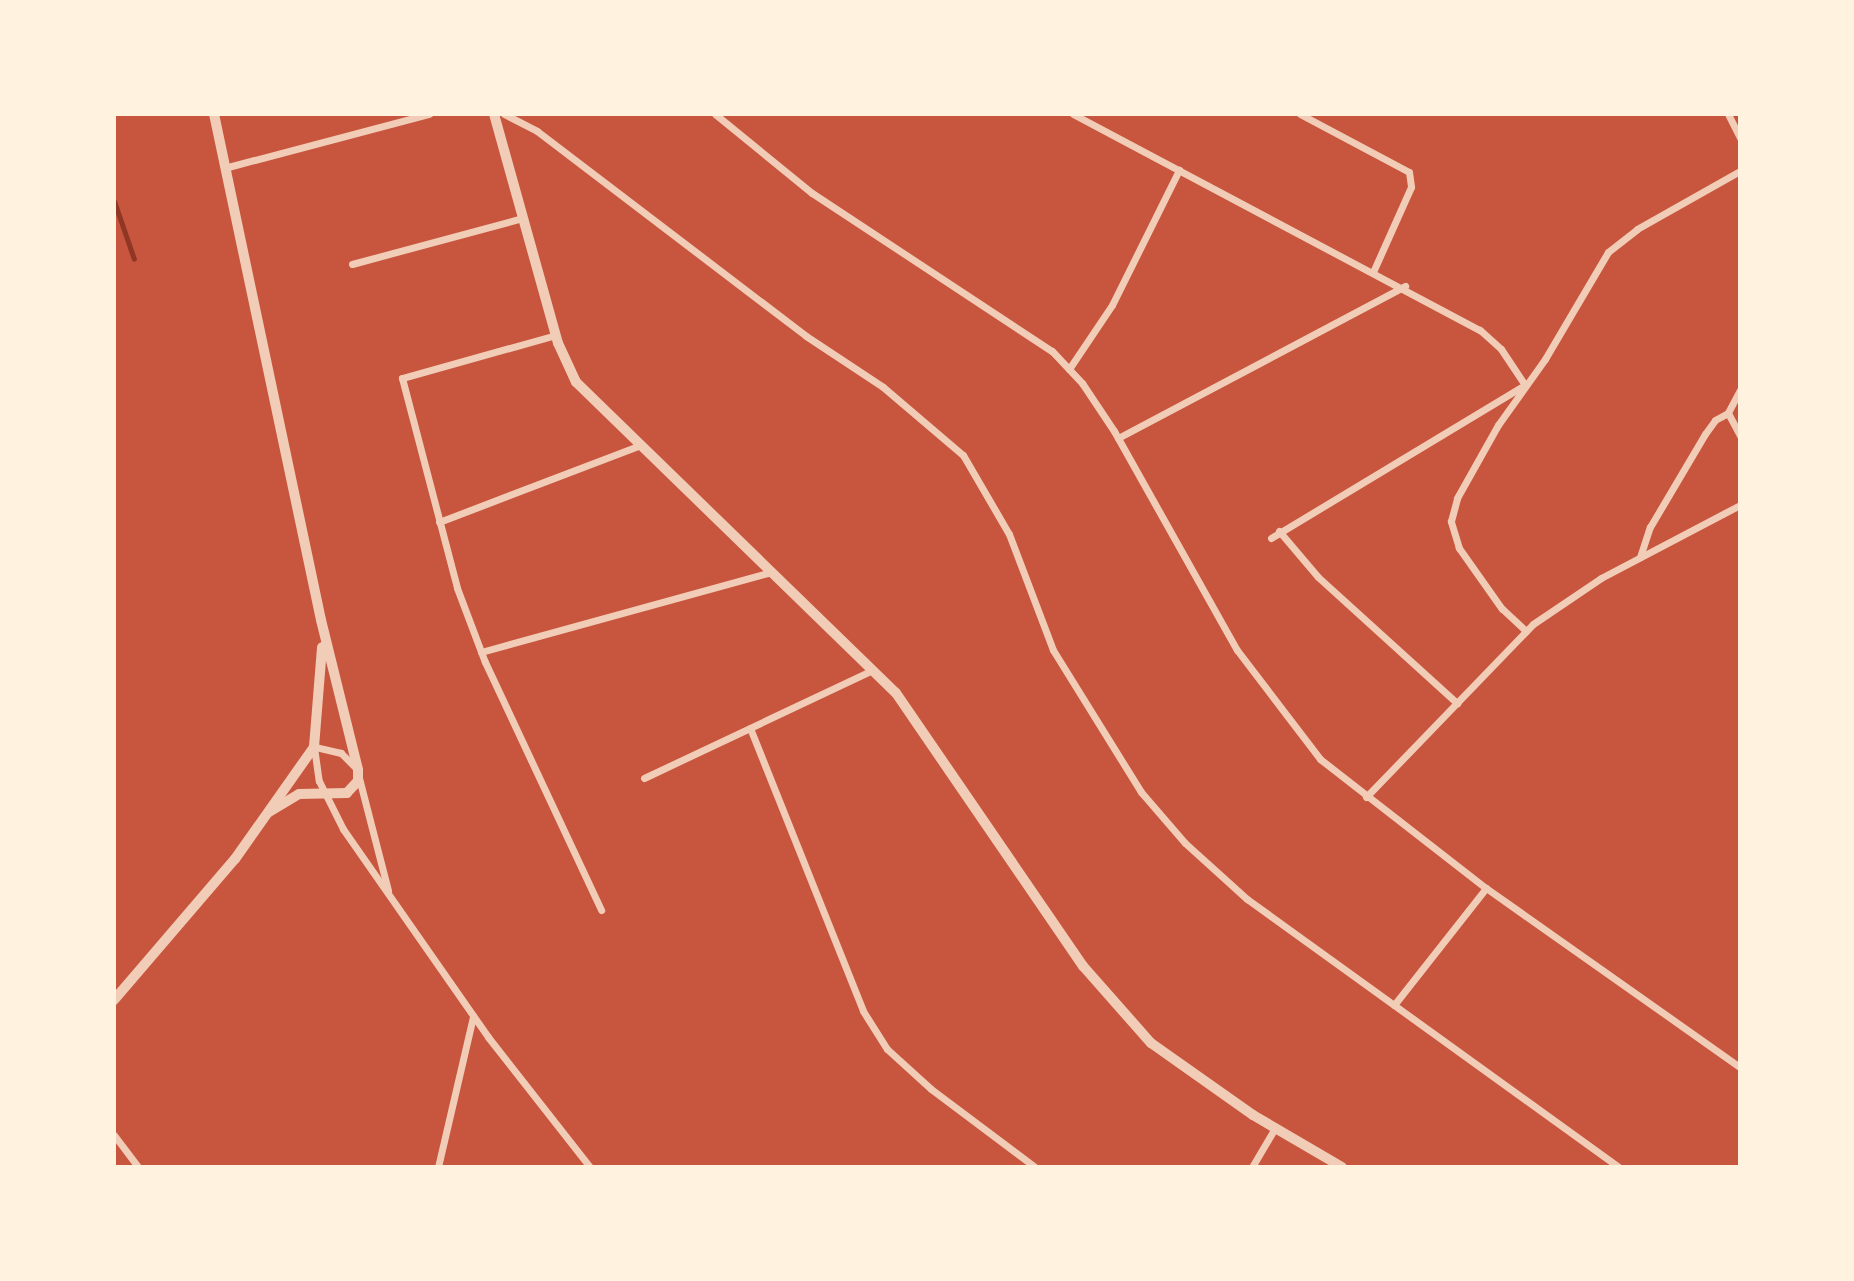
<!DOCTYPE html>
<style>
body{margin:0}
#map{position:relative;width:1854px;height:1281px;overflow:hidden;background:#c8553d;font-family:"Exo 2",sans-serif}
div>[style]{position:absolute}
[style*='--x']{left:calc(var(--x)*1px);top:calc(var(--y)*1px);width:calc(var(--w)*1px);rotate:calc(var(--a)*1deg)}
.stream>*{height:5px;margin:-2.5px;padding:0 2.5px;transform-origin:2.5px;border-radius:2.5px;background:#8f3625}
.minor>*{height:7px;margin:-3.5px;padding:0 3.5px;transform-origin:3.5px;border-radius:3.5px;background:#f1ccb7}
.tertiary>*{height:10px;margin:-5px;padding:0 5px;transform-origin:5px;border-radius:5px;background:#f1ccb7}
span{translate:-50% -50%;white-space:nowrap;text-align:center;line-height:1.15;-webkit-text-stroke:5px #fff3e0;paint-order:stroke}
.frame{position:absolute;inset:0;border:116px solid #fff3e0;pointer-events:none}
</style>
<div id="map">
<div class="stream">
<i style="--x:114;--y:201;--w:61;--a:71"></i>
</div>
<div class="minor">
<i style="--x:504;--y:114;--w:37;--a:27"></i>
<i style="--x:537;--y:131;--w:338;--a:37.3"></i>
<i style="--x:806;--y:336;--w:92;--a:33.5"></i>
<i style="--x:883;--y:387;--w:105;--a:40.4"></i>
<i style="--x:963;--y:455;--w:91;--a:59.8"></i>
<i style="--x:1009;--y:534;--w:124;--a:69.2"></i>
<i style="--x:1053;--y:650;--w:167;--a:58.2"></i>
<i style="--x:1141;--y:792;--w:67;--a:49.2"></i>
<i style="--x:1185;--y:843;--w:84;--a:42.1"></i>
<i style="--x:1247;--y:899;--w:458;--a:35.8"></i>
<i style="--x:715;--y:114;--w:125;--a:39.2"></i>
<i style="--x:812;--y:193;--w:287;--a:33.4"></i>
<i style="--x:1052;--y:351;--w:44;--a:46.8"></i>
<i style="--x:1082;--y:383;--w:58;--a:56.3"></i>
<i style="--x:1114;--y:431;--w:251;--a:60.7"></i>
<i style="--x:1237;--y:650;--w:137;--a:52.7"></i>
<i style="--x:1320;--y:759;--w:210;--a:37.9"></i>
<i style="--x:1486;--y:888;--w:311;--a:35.2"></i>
<i style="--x:1073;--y:114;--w:461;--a:28"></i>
<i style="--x:1480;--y:330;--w:28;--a:42"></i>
<i style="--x:1501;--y:349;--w:43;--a:56.3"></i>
<i style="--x:1300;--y:114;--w:123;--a:28"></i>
<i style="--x:1409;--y:172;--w:15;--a:82"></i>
<i style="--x:1411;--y:187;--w:93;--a:114.1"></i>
<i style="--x:1728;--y:114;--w:27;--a:63"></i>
<i style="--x:228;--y:167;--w:208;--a:-14.8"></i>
<i style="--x:352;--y:264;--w:177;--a:-15.1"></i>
<i style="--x:556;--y:335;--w:160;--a:164.4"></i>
<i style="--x:402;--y:378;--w:217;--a:75.3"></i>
<i style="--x:457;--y:588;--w:79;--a:69.3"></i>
<i style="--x:485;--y:662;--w:274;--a:64.9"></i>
<i style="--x:1069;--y:369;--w:77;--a:-56.1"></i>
<i style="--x:1112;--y:305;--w:151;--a:-63.6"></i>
<i style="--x:1740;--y:390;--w:26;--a:118"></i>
<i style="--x:1728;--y:413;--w:26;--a:62"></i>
<i style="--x:1118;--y:438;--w:325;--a:-27.9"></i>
<i style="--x:439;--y:522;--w:216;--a:-20.9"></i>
<i style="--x:1279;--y:531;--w:60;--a:49.7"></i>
<i style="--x:1318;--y:577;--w:188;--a:42.2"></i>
<i style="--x:1271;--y:538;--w:292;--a:-31.1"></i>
<i style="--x:1640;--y:557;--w:32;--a:-72"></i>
<i style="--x:1650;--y:527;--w:108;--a:-59.4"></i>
<i style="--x:1705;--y:434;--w:17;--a:-54"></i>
<i style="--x:1715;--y:420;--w:15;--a:-28"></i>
<i style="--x:1526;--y:631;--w:33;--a:-137"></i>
<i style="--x:1502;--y:609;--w:75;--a:-125.2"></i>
<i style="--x:1459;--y:548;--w:28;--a:-107"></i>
<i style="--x:1451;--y:521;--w:24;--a:-75"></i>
<i style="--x:1457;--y:498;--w:84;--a:-60.7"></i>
<i style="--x:1498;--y:425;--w:81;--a:-54.5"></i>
<i style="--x:1545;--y:359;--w:124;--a:-59.5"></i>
<i style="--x:1608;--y:252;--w:37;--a:-38"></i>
<i style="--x:1637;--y:229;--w:118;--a:-29.4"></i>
<i style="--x:481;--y:652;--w:301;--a:-15.4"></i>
<i style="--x:750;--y:728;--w:305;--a:68.2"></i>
<i style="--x:863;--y:1011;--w:45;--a:57.7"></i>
<i style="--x:887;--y:1049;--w:59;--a:42.3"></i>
<i style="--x:931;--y:1089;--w:130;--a:36.9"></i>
<i style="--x:355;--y:767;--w:20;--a:-135"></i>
<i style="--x:341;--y:753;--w:28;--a:-167"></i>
<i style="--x:314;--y:747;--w:34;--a:82"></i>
<i style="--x:319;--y:781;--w:54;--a:63.4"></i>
<i style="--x:343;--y:829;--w:254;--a:55.1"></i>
<i style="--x:488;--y:1037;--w:165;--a:51.9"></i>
<i style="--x:359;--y:778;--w:116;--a:75.5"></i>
<i style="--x:644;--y:778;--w:252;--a:-25.3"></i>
<i style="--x:1366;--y:797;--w:240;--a:-46"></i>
<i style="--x:1533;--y:624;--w:82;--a:-34.1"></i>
<i style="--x:1601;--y:578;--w:157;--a:-27.7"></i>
<i style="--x:1394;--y:1005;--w:149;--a:-51.8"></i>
<i style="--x:114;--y:1135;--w:40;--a:53"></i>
<i style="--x:438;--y:1167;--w:155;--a:-76.9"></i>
<i style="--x:1252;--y:1167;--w:45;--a:-59.5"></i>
</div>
<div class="tertiary">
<i style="--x:214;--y:114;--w:517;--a:78.06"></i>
<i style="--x:321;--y:620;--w:154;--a:76.1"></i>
<i style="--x:358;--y:770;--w:11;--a:90"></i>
<i style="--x:358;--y:781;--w:16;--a:133"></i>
<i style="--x:347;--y:793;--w:48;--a:178.8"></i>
<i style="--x:299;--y:794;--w:35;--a:149"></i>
<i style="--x:494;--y:114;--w:238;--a:74.4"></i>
<i style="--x:558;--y:343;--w:43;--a:65.2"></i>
<i style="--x:576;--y:382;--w:446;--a:44.2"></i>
<i style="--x:896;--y:693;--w:331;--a:55.6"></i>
<i style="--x:1083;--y:966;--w:103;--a:48.6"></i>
<i style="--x:1151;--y:1043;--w:125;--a:35.2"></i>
<i style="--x:1253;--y:1115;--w:103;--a:30.3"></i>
<i style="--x:114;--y:1000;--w:186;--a:-49.4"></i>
<i style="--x:235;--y:859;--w:137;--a:-54.8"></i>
<i style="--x:314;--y:747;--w:100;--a:-85.4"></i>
</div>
<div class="frame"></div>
</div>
